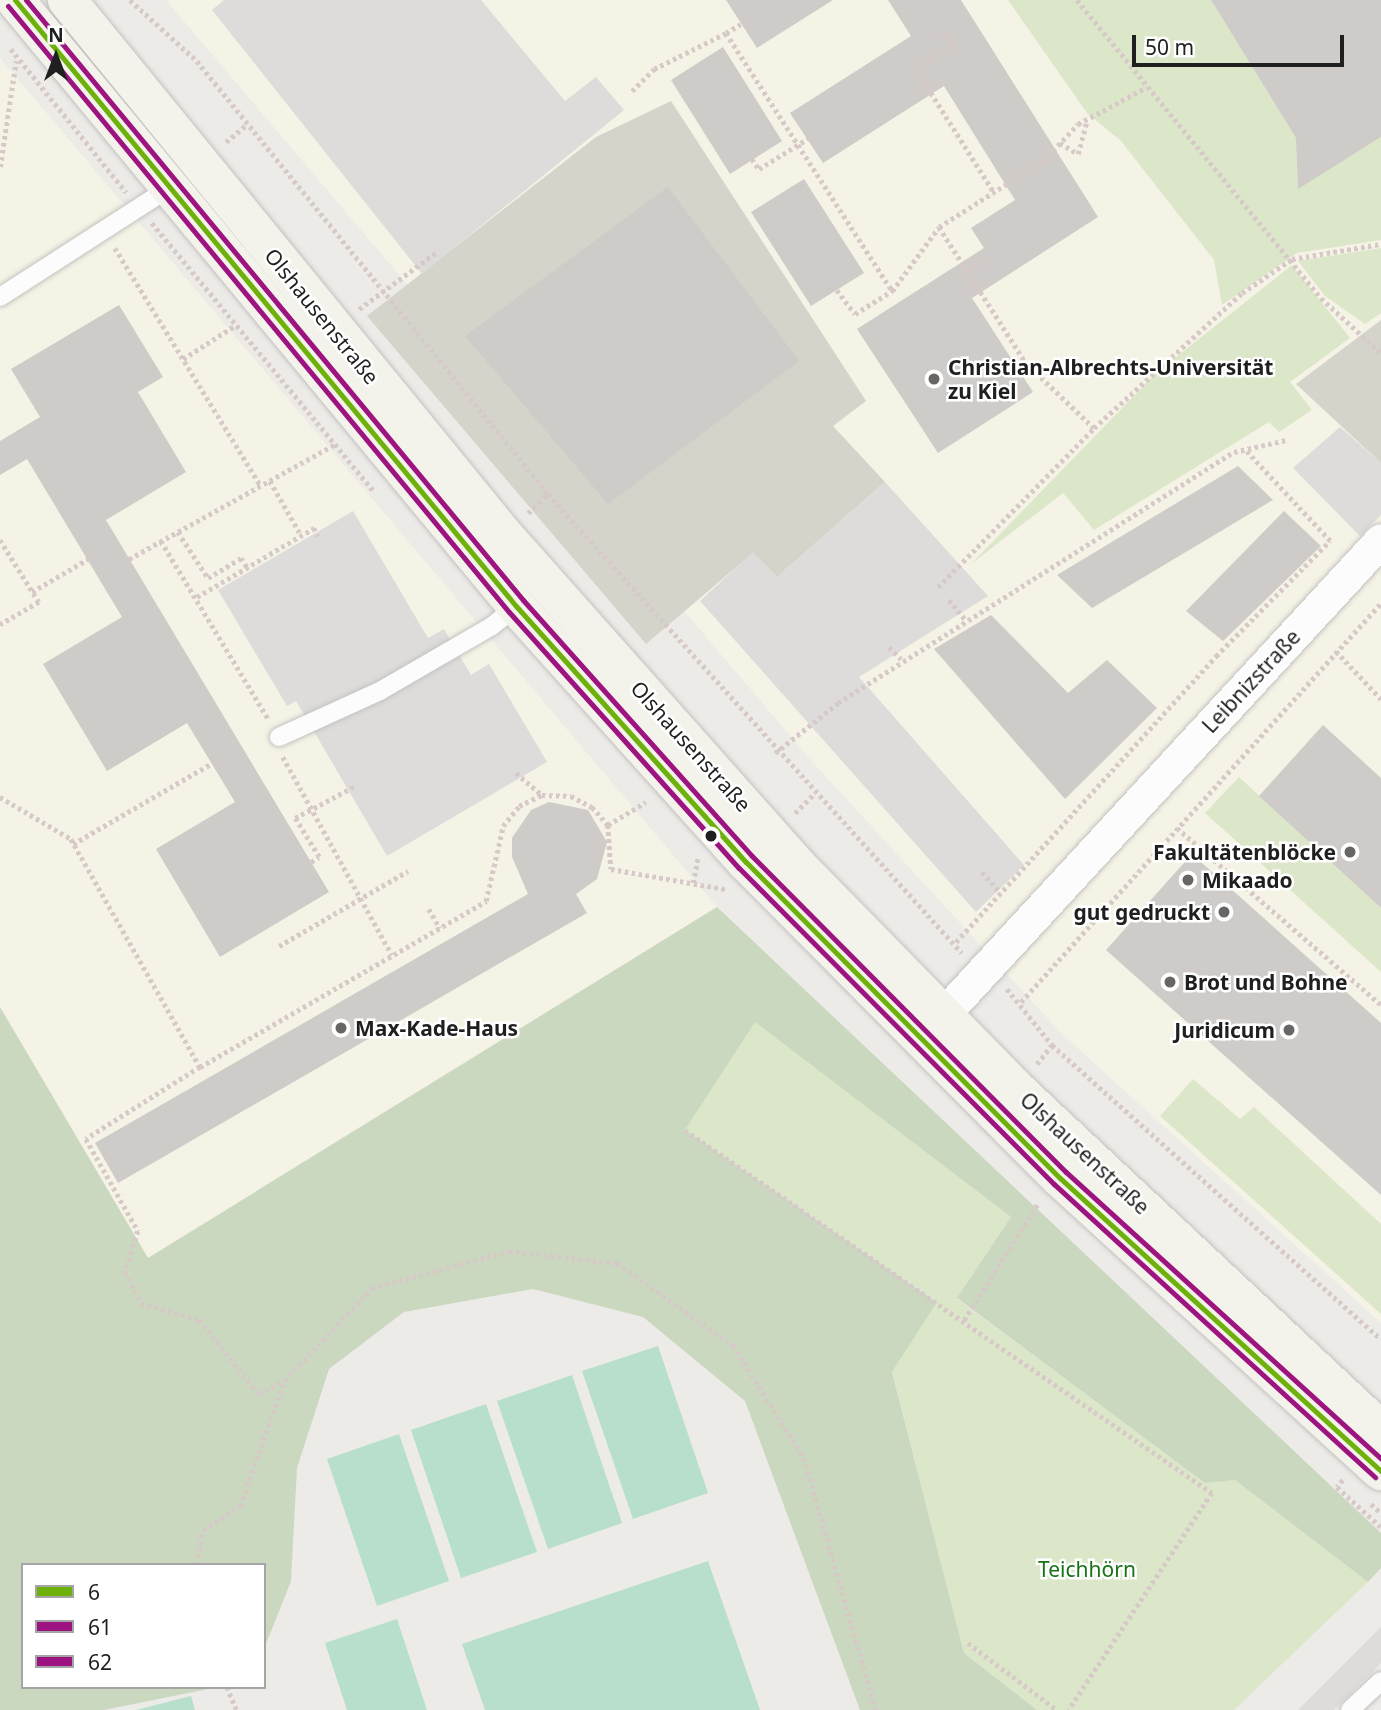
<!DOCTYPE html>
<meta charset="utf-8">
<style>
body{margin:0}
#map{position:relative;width:1381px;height:1710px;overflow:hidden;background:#edebe8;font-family:"Noto Sans",sans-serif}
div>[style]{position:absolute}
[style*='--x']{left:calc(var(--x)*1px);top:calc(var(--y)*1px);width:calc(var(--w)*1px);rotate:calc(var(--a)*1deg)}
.education>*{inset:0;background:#f5f3e5}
.construction>*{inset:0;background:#d5d4cb}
.grass>*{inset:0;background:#dce7ca}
.forest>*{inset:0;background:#cbd8c0}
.pitch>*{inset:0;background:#b8dfcb}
.parking>*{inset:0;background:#dddcdb}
.building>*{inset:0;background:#cecbc9}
.path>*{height:4.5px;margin-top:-2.25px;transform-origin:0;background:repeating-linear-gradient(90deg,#d6c9c8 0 3.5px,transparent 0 7px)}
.roads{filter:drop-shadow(0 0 2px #c3c2c0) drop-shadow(0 0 2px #c3c2c0)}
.lane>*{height:18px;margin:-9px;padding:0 9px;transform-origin:9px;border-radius:9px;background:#fcfcfc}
.street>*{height:33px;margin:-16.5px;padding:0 16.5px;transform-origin:16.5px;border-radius:16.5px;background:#fcfcfc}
.secondary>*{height:38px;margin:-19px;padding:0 19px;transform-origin:19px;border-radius:19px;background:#f3f2eb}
.bus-1>*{height:5px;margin:-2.5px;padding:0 2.5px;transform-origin:2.5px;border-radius:2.5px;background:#6eb10b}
.bus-2>*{height:5px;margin:-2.5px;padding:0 2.5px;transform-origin:2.5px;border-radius:2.5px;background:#9d1380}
.bus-3>*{height:5px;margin:-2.5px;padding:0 2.5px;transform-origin:2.5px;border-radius:2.5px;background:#9d1380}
.dots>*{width:19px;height:19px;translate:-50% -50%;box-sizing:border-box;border:4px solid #fff;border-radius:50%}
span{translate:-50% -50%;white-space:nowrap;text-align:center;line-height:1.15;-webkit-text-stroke:5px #fff;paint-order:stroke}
.street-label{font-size:21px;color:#1f1f1f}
.poi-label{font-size:21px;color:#1f1f1f;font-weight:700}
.left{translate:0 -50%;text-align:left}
.right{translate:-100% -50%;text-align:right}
.park-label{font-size:21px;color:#187218}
.legend{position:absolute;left:21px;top:1563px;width:245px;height:126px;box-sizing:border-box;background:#fff;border:2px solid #a5a5a5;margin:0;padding:9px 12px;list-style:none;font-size:21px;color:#1f1f1f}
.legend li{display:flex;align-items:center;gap:14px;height:35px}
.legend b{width:35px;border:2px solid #a5a5a5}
.north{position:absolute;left:21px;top:21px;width:70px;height:70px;-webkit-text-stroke:5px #fff;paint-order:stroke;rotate:0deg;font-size:19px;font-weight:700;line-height:28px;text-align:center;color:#1f1f1f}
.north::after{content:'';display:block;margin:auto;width:24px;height:32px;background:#1f1f1f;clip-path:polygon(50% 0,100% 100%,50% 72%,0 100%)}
.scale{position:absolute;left:1132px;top:35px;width:212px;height:32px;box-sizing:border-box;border:4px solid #1f1f1f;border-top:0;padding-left:9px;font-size:21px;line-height:24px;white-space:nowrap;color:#1f1f1f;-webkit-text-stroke:5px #fff;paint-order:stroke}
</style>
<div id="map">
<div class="education">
<i style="clip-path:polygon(166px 0,1381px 0,1381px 1323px,1061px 1033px,809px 758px)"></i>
<i style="clip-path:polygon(0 58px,717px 907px,148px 1258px,0 1007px)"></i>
</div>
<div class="construction">
<i style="clip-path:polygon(671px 101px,866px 401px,833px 426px,885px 482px,777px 577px,753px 553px,646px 644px,367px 316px,596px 137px)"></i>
<i style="clip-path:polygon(1381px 320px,1381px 463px,1296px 384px)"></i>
</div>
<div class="grass">
<i style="clip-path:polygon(1008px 0,1211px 0,1303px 149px,1297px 153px,1298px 188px,1381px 137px,1381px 240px,1297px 253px,1222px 305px,1214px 260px,1121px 141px,1087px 113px)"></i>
<i style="clip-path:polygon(1381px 248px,1381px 313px,1365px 324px,1325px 296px,1298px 261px)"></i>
<i style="clip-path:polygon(1292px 265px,1350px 338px,1290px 382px,1312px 410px,1279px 432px,1269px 422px,1094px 530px,1063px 493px,971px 564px,1156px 373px)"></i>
<i style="clip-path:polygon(1239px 777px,1381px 908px,1381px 972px,1205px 813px)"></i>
<i style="clip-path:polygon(755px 1021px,1011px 1217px,957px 1299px,1205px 1482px,1235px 1480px,1368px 1582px,1234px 1710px,1037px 1710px,964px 1653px,892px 1371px,937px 1301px,685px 1130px)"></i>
<i style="clip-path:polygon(1193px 1079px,1240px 1119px,1254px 1107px,1381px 1224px,1381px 1314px,1160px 1116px)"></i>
</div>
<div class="forest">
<i style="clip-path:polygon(717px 907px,1381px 1533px,1381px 1568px,1368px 1582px,1235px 1480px,1205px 1483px,957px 1298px,1011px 1217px,755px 1022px,685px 1130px,937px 1302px,892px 1372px,964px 1653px,1037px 1710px,860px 1710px,745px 1401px,643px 1317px,533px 1289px,404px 1312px,329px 1369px,297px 1468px,291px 1581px,264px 1649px,264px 1565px,23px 1565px,23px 1687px,218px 1687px,104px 1710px,0 1710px,0 1007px,148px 1258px)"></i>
</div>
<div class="pitch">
<i style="clip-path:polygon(658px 1346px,708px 1493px,633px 1519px,582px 1371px)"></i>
<i style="clip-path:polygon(572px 1375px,622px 1523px,548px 1549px,497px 1401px)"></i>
<i style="clip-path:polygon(486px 1404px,537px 1552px,461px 1578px,411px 1430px)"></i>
<i style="clip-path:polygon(399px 1434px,449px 1581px,377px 1606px,327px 1459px)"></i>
<i style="clip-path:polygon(708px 1561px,760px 1710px,485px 1710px,462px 1644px)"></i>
<i style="clip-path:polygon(397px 1619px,427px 1710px,347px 1710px,325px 1643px)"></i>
<i style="clip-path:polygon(191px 1696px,195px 1710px,136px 1710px)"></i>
</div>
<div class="parking">
<i style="clip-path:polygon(224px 0,481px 0,565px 101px,596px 77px,624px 110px,422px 274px,212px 10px)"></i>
<i style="clip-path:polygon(1340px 427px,1381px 463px,1381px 515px,1360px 536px,1293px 468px)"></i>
<i style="clip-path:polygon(885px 482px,988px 596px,859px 677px,1024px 865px,976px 912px,700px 601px,753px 552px,777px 577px)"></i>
<i style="clip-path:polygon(353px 511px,428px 638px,444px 629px,471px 675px,489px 664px,547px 762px,387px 856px,296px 701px,287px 706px,218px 590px)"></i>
<i style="clip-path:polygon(1381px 1627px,1381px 1663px,1334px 1710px,1298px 1710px)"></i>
</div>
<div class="building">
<i style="clip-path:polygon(726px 0,833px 0,757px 48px)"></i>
<i style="clip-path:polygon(888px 0,961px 0,1098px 217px,972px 298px,1033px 392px,938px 453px,857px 329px,984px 248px,971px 228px,1015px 200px,944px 86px,823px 163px,790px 113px,911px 36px)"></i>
<i style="clip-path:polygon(1211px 0,1381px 0,1381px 137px,1298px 189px,1296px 138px)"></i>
<i style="clip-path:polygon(723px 47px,782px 141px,730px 174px,671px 80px)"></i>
<i style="clip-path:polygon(804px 179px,864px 273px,811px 306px,751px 212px)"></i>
<i style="clip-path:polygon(668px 187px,799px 361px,608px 504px,465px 336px)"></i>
<i style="clip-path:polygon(119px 305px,163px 377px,138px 392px,186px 472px,106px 520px,329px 892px,220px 957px,156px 849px,235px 802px,187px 723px,107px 771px,43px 664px,122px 617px,27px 459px,0 475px,0 441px,40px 417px,11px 369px)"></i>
<i style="clip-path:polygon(1238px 466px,1273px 500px,1092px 608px,1057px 575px)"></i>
<i style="clip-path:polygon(1284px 511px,1321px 546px,1223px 641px,1186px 611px)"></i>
<i style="clip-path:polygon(991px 615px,1068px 693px,1107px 660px,1157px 708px,1065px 799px,934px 649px)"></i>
<i style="clip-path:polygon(1323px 725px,1381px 778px,1381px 908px,1259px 796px)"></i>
<i style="clip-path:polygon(549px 802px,588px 810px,607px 842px,597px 879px,576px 894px,587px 913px,118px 1183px,95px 1143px,528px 894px,512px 857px,512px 838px,531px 810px)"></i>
<i style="clip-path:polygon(1192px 854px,1381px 1023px,1381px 1195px,1106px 950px)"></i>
</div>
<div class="path">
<i style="--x:130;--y:0;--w:91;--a:42.3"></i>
<i style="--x:197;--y:61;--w:557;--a:50.97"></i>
<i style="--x:548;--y:494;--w:618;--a:47.95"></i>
<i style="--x:1077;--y:0;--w:385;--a:50.7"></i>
<i style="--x:1321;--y:298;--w:81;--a:42.5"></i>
<i style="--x:944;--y:32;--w:17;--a:54"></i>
<i style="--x:954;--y:46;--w:44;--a:148.8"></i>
<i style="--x:916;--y:69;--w:144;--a:57.7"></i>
<i style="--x:726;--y:33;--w:17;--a:-31"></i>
<i style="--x:11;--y:49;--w:184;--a:51.2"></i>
<i style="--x:632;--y:91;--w:31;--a:-45"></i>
<i style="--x:654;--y:69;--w:80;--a:-26.6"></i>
<i style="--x:726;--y:33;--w:307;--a:57.2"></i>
<i style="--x:226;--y:142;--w:26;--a:-40"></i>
<i style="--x:1060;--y:143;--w:21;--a:31"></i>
<i style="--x:1078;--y:154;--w:34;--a:-75"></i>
<i style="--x:752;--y:159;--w:12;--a:55"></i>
<i style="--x:759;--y:169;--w:57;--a:-32"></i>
<i style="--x:0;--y:167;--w:107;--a:-81.4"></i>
<i style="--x:152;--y:223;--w:348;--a:50.4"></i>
<i style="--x:939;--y:227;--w:161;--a:57.4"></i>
<i style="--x:1026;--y:363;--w:94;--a:43.7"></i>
<i style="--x:115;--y:248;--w:279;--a:58.5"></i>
<i style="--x:967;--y:270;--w:26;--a:-32"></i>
<i style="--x:837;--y:290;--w:30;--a:53"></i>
<i style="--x:855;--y:314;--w:44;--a:-31.9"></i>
<i style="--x:892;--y:291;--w:79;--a:-53.7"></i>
<i style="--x:939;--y:227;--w:123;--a:-32.4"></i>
<i style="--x:1043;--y:161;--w:51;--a:-46.6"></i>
<i style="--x:1078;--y:124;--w:78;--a:-28.2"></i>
<i style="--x:359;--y:309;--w:97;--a:-36.2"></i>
<i style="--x:183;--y:359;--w:63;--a:-32.7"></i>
<i style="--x:1017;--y:368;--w:10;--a:-29"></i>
<i style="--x:270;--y:481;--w:62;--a:60.1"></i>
<i style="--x:528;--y:513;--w:28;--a:-44"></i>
<i style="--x:178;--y:532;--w:55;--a:56.9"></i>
<i style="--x:208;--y:578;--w:39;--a:-31"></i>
<i style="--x:241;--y:558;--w:11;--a:56"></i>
<i style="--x:0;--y:540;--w:73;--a:57.8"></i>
<i style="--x:39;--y:602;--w:45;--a:149.5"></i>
<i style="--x:161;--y:541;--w:209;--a:58.9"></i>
<i style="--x:129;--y:559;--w:235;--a:-29.1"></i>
<i style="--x:938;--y:587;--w:223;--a:-45.5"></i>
<i style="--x:1094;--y:428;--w:200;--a:-42.4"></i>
<i style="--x:1242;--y:293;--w:60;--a:-34.2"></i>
<i style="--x:1292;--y:259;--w:90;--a:-9.6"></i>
<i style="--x:32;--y:592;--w:65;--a:-30.5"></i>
<i style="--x:197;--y:597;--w:136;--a:-30.5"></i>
<i style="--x:314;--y:528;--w:9;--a:63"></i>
<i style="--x:949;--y:600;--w:26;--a:50"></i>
<i style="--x:889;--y:647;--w:20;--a:45"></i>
<i style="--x:1336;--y:651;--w:66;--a:46.8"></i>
<i style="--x:775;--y:753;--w:80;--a:-38.4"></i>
<i style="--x:838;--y:703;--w:469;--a:-32.4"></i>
<i style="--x:1234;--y:452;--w:53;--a:-13"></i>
<i style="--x:283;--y:757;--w:226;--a:61.2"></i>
<i style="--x:516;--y:773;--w:34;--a:40"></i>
<i style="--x:0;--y:797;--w:82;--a:30.6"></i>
<i style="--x:71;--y:839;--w:262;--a:60.5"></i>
<i style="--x:200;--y:1067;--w:331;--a:-30.1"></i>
<i style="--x:486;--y:901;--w:77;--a:-77.2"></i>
<i style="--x:503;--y:826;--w:26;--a:-51"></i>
<i style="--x:519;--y:806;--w:25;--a:-26"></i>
<i style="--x:542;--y:795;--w:29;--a:2"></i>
<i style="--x:571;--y:796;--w:24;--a:28"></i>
<i style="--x:592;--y:807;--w:24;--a:48"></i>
<i style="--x:608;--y:825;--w:44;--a:86.1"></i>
<i style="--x:611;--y:869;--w:116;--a:10"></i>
<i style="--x:795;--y:813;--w:27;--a:-45"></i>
<i style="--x:608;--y:825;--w:44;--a:-31.2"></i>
<i style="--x:1177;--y:828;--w:270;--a:40.9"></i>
<i style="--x:73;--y:844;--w:161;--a:-30.2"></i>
<i style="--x:311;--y:862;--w:9;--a:-32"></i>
<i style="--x:319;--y:857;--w:46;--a:-121.6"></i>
<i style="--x:295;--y:818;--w:70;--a:-28"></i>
<i style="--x:982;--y:872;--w:28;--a:48"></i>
<i style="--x:693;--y:883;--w:26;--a:-79"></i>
<i style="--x:429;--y:909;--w:22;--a:60"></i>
<i style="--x:956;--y:942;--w:387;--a:-47.7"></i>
<i style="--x:1216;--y:656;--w:162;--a:-45.3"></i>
<i style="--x:1330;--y:541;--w:125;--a:-133"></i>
<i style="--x:279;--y:946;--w:149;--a:-30.2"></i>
<i style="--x:1007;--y:989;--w:72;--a:51.2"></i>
<i style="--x:1052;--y:1045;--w:441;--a:41.8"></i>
<i style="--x:1021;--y:1002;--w:537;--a:-47.94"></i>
<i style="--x:1037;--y:1064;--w:24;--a:-52"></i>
<i style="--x:200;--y:1067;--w:135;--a:147.7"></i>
<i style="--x:86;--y:1139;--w:106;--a:60.5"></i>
<i style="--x:138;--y:1231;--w:43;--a:107.6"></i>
<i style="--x:125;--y:1272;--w:35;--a:63"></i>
<i style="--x:141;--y:1303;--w:60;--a:16.3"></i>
<i style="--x:199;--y:1320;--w:95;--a:51"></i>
<i style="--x:259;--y:1394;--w:27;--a:-28"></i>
<i style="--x:685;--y:1130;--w:640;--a:34.56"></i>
<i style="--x:1212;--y:1493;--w:260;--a:123.4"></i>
<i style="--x:964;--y:1320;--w:140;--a:-57.6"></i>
<i style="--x:1343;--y:1480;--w:9;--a:131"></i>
<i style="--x:1337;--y:1487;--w:59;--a:42.3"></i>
<i style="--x:1371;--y:1504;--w:13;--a:42"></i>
<i style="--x:196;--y:1565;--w:36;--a:-79"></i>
<i style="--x:203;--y:1530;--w:44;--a:-33"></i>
<i style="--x:240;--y:1506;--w:133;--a:-70.6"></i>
<i style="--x:284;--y:1381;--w:128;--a:-46.6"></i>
<i style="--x:372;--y:1288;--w:142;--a:-15.1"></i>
<i style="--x:509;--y:1251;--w:109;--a:6.3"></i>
<i style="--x:617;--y:1263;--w:142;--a:35.3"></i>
<i style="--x:733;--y:1345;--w:133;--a:57.9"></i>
<i style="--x:804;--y:1458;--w:262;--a:74.1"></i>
<i style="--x:968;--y:1643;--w:111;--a:37"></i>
<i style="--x:227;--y:1687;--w:25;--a:67"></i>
</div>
<div class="roads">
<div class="lane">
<i style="--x:0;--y:297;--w:207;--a:-32.8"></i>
<i style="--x:279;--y:737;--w:111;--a:-24.5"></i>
<i style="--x:380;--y:691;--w:129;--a:-30.1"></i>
<i style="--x:492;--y:626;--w:33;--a:-39"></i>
<i style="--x:1350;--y:1710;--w:42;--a:-43.1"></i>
</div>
<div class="street">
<i style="--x:927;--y:1032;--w:669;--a:-47.3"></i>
</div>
<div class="secondary">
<i style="--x:15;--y:0;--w:786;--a:50.42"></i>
<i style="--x:516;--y:606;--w:344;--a:48.1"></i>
<i style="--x:746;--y:862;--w:445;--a:45.2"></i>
<i style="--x:1060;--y:1178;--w:435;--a:42.4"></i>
<i style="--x:67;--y:0;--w:689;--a:50.77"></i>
<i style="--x:503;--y:534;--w:443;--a:48.4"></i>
<i style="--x:797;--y:865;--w:313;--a:45.6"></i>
<i style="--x:1016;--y:1089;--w:500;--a:43.1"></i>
</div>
</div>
<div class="bus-1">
<i style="--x:15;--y:0;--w:786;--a:50.42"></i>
<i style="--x:516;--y:606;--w:344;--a:48.1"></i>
<i style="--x:746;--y:862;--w:445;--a:45.2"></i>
<i style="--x:1060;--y:1178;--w:435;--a:42.4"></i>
</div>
<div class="bus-2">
<i style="--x:8;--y:6;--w:786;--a:50.42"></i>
<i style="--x:509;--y:612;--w:344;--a:48.1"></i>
<i style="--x:739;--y:868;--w:446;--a:45.1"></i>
<i style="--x:1054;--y:1184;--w:435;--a:42.4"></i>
</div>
<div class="bus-3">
<i style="--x:26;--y:0;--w:779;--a:50.36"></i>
<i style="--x:523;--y:600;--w:343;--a:48.2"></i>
<i style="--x:752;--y:856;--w:445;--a:45.2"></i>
<i style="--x:1066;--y:1172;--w:426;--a:42.3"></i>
</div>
<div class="dots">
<i style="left:934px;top:379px;background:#676665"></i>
<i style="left:711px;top:836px;background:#1f1f1f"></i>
<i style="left:1350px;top:852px;background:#676665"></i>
<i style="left:1188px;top:880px;background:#676665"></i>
<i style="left:1224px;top:912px;background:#676665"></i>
<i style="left:1170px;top:982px;background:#676665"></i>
<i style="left:341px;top:1028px;background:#676665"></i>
<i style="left:1289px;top:1030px;background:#676665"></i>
</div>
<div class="street-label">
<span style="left:322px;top:316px;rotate:51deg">Olshausenstraße</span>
<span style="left:1251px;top:681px;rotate:-47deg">Leibnizstraße</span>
<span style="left:691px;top:746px;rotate:48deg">Olshausenstraße</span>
<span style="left:1085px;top:1153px;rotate:43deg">Olshausenstraße</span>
</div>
<div class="poi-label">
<span class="left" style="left:948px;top:379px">Christian-Albrechts-Universität<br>zu Kiel</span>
<span class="right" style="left:1336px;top:852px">Fakultätenblöcke</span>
<span class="left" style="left:1202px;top:880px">Mikaado</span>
<span class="right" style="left:1210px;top:912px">gut gedruckt</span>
<span class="left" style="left:1184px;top:982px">Brot und Bohne</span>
<span class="left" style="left:355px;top:1028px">Max-Kade-Haus</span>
<span class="right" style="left:1275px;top:1030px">Juridicum</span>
</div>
<div class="park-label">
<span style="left:1087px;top:1569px">Teichhörn</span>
</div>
<ul class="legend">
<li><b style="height:9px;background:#6eb10b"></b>6</li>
<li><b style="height:9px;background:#9d1380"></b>61</li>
<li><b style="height:9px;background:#9d1380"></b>62</li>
</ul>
<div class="north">N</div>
<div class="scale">50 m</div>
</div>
